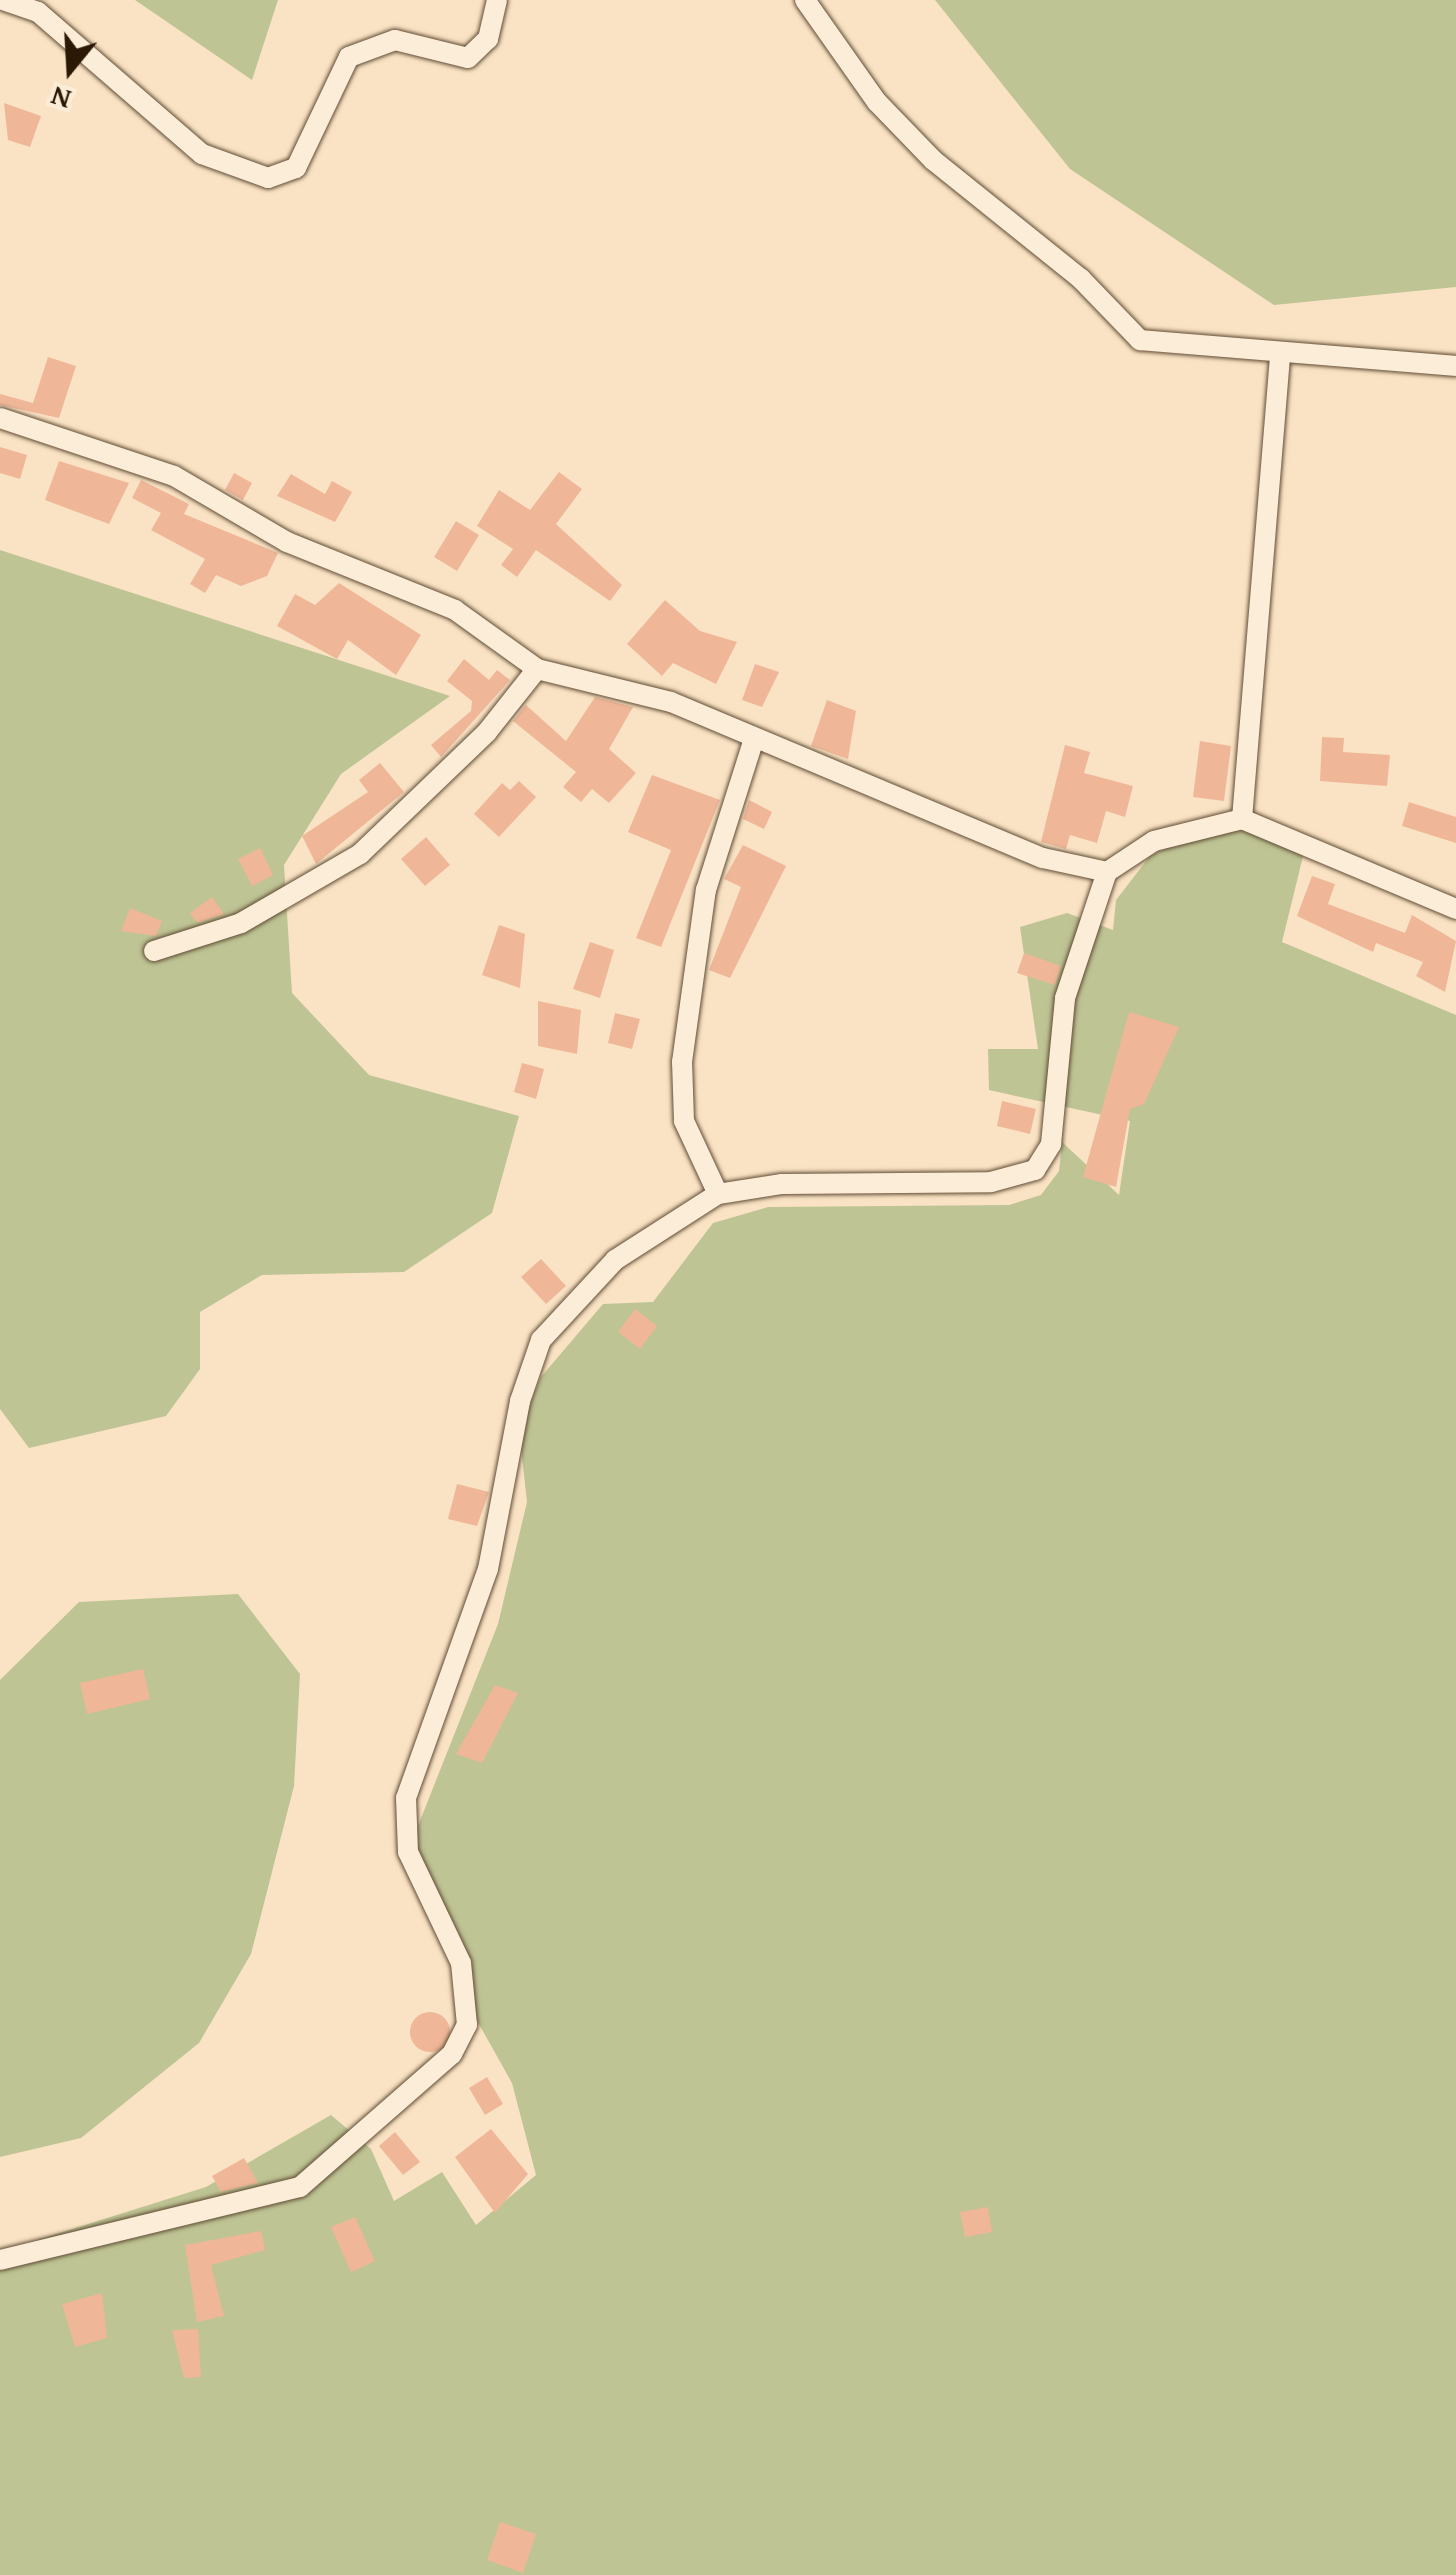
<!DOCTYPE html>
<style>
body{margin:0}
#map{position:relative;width:1456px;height:2575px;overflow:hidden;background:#fae3c4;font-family:"Gentium Book Plus",serif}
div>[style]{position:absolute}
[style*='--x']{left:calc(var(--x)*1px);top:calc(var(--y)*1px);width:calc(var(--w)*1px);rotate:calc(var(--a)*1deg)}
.green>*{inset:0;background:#bec494}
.building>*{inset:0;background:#efb798}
.round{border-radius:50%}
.roads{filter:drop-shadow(0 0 2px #604c35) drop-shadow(0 0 2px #604c35)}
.street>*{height:20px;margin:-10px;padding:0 10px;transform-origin:10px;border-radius:10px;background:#fcedd9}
span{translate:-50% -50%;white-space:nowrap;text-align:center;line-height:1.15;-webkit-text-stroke:8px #fcedd9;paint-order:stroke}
.north{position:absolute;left:20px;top:20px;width:100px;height:100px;-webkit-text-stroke:8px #fcedd9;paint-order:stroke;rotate:198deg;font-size:28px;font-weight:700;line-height:40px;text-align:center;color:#2c1905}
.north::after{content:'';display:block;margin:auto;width:35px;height:45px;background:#2c1905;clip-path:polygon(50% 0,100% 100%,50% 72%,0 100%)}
</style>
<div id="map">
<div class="green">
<i style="clip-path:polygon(135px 0,278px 0,252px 80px)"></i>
<i style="clip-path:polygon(935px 0,1456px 0,1456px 287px,1274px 305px,1070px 169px)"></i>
<i style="clip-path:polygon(0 550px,450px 696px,341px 774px,284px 865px,292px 993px,369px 1075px,519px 1116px,492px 1213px,404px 1272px,262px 1275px,200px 1312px,200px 1369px,166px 1416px,29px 1448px,0 1409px)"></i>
<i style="clip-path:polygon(1205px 830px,1266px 831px,1306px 844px,1282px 942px,1456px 1015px,1456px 2575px,0 2575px,0 2261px,37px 2240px,206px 2187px,331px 2115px,371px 2149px,394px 2201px,442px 2172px,476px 2225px,536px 2175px,512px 2083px,475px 2017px,412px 1841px,498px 1624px,527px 1502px,519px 1430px,541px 1377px,603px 1304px,653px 1302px,713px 1223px,768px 1207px,1009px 1205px,1041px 1195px,1059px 1171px,1062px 1142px,1119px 1195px,1130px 1121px,989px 1090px,988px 1049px,1038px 1049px,1020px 927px,1067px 913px,1113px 930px,1116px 900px,1150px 856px)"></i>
<i style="clip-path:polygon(238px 1594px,300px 1674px,294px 1786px,251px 1954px,199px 2043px,81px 2138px,0 2157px,0 1680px,79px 1602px)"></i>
</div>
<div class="building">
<i style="clip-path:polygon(4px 103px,41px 116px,30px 147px,8px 140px)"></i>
<i style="clip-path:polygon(48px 357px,76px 366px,59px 418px,0 405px,0 394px,33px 403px)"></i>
<i style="clip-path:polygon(0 447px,27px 455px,20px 479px,0 473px)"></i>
<i style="clip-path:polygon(59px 461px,129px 483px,109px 524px,45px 500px)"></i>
<i style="clip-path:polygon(559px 472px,582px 489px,556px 524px,622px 585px,610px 601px,536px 550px,517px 577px,501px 565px,513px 549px,477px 526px,499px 490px,530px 510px)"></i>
<i style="clip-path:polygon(234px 473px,252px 483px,243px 500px,225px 490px)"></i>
<i style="clip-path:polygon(291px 474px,325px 494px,332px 481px,352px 492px,335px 522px,277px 496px)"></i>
<i style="clip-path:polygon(141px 480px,189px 504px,184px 514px,278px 553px,267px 576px,241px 586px,216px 575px,205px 593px,190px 584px,205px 559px,151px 530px,161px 513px,132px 498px)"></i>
<i style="clip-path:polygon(456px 521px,479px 535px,457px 571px,434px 557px)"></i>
<i style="clip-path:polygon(339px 583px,421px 635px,396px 675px,348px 640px,337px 659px,277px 626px,295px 594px,315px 605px)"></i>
<i style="clip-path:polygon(665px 600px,700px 631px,737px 642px,716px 684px,673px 663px,662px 676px,627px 644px)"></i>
<i style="clip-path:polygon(464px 659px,489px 680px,497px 670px,510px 680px,441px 757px,431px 745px,471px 711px,472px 701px,447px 681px)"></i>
<i style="clip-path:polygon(755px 664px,779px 672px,762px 707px,742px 700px)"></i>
<i style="clip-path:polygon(595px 697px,633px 707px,609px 749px,636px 773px,609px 803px,592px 789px,581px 802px,563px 787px,576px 772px,513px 721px,526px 705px,566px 741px)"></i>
<i style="clip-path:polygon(827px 700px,856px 711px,848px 759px,811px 746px)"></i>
<i style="clip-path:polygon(1322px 737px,1344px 738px,1343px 752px,1390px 755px,1387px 786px,1320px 781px)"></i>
<i style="clip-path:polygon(1200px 741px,1231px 746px,1224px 801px,1193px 797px)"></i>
<i style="clip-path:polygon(1065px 745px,1090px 752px,1084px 773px,1133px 786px,1125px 817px,1106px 811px,1097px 843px,1070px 835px,1066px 849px,1041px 842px)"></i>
<i style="clip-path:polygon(380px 763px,404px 792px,316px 864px,302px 836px,368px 792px,359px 780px)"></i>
<i style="clip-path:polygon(652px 775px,720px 800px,661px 947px,636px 938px,671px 850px,628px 832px)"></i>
<i style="clip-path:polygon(519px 781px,536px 797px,499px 837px,474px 814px,502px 783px,510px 790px)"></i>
<i style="clip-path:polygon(749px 800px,772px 812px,764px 829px,743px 819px)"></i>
<i style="clip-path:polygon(1409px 802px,1456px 817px,1456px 843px,1402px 826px)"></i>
<i style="clip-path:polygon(426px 837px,450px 865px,425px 886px,401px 859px)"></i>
<i style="clip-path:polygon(743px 845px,786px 866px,730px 978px,709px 970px,741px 887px,724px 879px)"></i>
<i style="clip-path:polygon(260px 848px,273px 875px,252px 886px,238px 859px)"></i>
<i style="clip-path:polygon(1312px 876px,1335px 884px,1328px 904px,1405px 933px,1412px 915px,1456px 941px,1445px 992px,1416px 976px,1423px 962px,1376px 943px,1373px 952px,1297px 916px)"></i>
<i style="clip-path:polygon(212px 897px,224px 914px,197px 923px,190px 913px)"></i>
<i style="clip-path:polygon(130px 908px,162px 921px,156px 936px,121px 931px)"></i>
<i style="clip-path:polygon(499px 925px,525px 934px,520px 988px,482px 975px)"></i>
<i style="clip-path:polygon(590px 942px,614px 950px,600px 998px,573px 989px)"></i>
<i style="clip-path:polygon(1024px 953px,1061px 966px,1055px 985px,1017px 973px)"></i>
<i style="clip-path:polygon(538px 1001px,581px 1010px,577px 1054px,538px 1046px)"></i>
<i style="clip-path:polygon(1129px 1012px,1179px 1027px,1144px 1104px,1130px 1109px,1116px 1187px,1083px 1177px)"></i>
<i style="clip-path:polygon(615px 1013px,640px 1019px,632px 1049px,608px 1043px)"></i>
<i style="clip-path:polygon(522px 1063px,544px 1069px,536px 1099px,514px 1092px)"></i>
<i style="clip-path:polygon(1002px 1101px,1036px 1109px,1030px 1134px,997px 1126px)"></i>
<i style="clip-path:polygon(541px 1259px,566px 1286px,546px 1304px,521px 1277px)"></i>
<i style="clip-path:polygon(635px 1309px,657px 1326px,640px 1349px,618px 1332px)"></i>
<i style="clip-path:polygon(457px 1484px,489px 1492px,477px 1526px,448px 1519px)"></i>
<i style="clip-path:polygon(143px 1669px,150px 1699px,87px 1714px,80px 1683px)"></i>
<i style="clip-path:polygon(495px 1685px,518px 1693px,482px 1763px,456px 1754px)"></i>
<i class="round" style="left:410px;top:2012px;width:40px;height:40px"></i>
<i style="clip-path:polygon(487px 2077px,503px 2104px,485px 2115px,469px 2088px)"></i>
<i style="clip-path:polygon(491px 2129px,528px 2174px,495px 2213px,455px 2157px)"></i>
<i style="clip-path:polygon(395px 2132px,420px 2162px,403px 2175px,379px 2146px)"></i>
<i style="clip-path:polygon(244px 2158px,258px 2183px,221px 2192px,212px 2176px)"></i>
<i style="clip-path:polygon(988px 2207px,992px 2232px,965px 2237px,960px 2212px)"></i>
<i style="clip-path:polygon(355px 2217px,375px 2261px,351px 2272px,331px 2227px)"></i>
<i style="clip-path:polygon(261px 2231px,265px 2250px,211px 2265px,224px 2316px,197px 2322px,185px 2245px)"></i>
<i style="clip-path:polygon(102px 2293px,107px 2338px,75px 2347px,62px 2304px)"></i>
<i style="clip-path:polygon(198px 2329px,201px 2377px,184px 2378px,172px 2330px)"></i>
<i style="clip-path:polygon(500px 2522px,536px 2534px,523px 2573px,487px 2560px)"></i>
</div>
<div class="roads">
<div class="street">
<i style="--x:3;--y:0;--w:37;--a:19"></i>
<i style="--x:38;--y:12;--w:217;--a:40.9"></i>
<i style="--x:202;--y:154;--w:70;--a:20"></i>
<i style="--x:268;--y:178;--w:30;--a:-20"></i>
<i style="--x:296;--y:168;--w:123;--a:-64.5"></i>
<i style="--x:349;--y:57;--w:49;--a:-20.3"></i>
<i style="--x:395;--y:40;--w:75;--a:13.9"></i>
<i style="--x:468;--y:58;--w:28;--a:-44"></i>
<i style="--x:488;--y:39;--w:40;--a:-77"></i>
<i style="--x:805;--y:0;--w:125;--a:54.8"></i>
<i style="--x:877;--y:102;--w:81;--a:46"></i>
<i style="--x:933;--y:160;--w:190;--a:38.8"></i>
<i style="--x:1081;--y:279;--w:85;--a:46"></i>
<i style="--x:1140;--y:340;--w:317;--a:4.7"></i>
<i style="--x:0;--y:418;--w:183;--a:18.4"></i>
<i style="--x:174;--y:476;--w:131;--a:30.3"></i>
<i style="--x:287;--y:542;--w:181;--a:22"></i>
<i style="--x:455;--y:610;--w:101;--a:35.7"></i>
<i style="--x:537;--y:669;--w:138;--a:13.8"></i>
<i style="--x:671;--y:702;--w:403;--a:22.8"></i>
<i style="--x:1043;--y:858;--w:66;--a:12.3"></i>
<i style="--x:1107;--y:872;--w:56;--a:-33.4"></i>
<i style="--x:1154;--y:841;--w:91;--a:-14"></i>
<i style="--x:1242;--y:819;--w:232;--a:22.8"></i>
<i style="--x:1242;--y:819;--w:468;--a:-85.3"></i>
<i style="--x:154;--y:951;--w:91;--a:-17.8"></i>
<i style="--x:241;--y:923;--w:138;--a:-30.1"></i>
<i style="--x:360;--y:854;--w:176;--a:-43.8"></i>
<i style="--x:487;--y:732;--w:80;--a:-51.6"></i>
<i style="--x:718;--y:1194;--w:81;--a:-115"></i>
<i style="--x:684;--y:1121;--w:59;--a:-91.9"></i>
<i style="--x:682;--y:1062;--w:174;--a:-82.1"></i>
<i style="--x:706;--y:890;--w:155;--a:-72.4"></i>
<i style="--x:0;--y:2260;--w:309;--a:-13.7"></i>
<i style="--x:300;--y:2187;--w:202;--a:-41.2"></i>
<i style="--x:452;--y:2054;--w:33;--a:-63"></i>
<i style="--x:467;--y:2025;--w:62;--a:-95.5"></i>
<i style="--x:461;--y:1963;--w:123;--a:-115.5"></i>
<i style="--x:408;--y:1852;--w:54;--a:-92.1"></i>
<i style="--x:406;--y:1798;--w:243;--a:-70.3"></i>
<i style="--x:488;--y:1569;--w:171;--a:-79.2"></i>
<i style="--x:520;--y:1401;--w:65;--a:-71"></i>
<i style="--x:541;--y:1340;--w:109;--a:-47.2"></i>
<i style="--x:615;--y:1260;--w:122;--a:-32.7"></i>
<i style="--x:718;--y:1194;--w:65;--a:-8.9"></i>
<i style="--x:782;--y:1184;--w:209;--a:-0.5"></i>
<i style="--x:991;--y:1182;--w:46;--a:-15.3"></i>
<i style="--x:1035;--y:1170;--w:31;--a:-58"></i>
<i style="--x:1051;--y:1144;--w:147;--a:-84.5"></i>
<i style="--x:1065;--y:998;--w:133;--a:-71.6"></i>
</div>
</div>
<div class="north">N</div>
</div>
